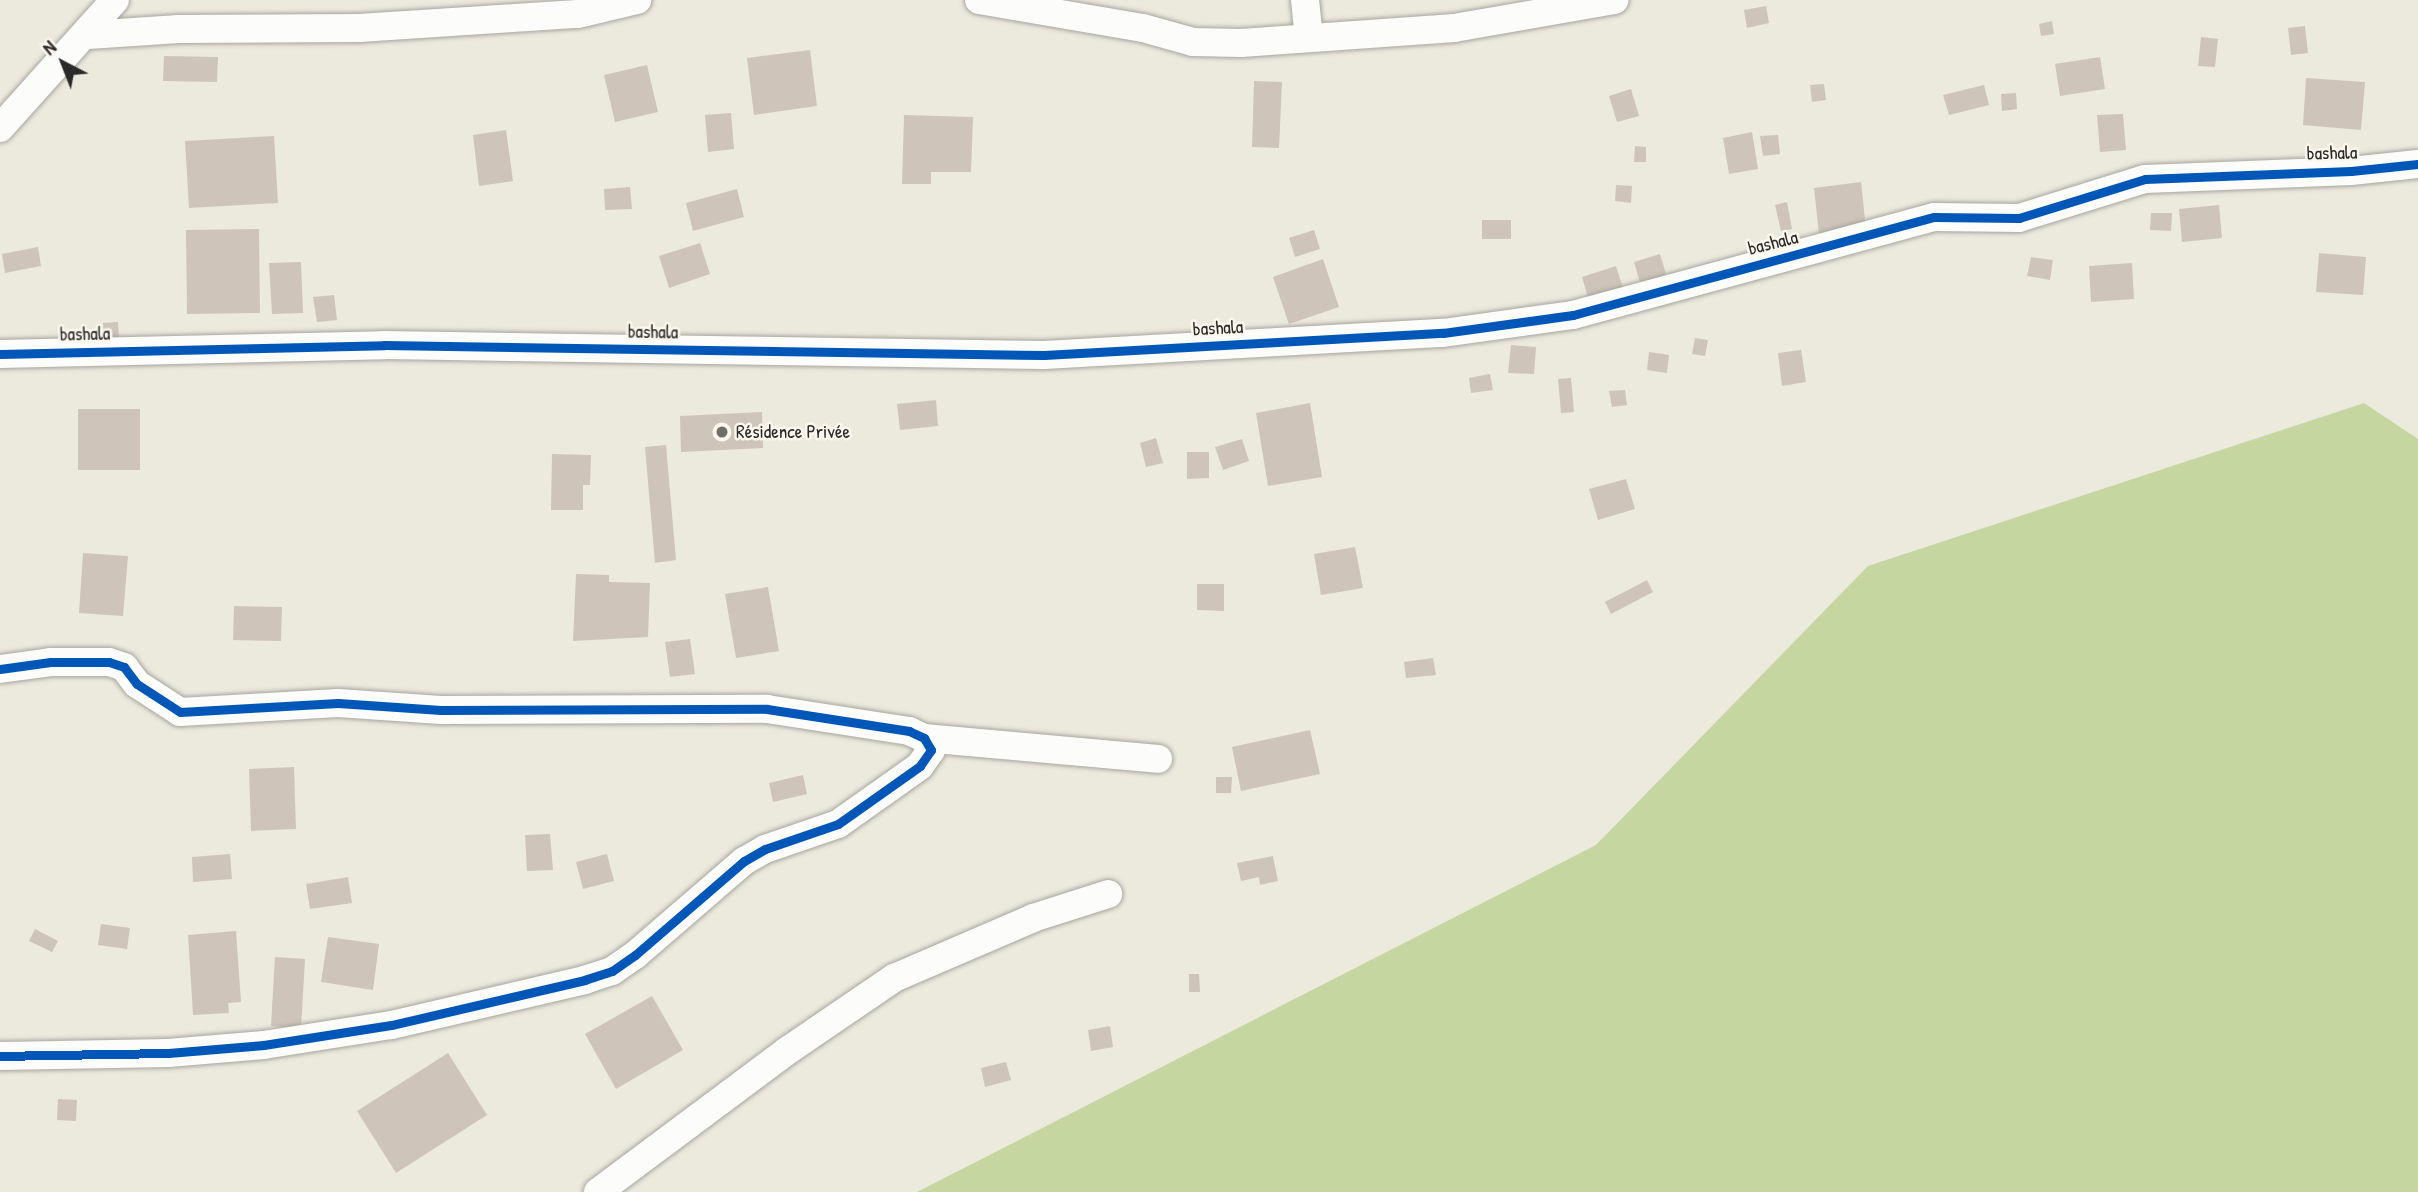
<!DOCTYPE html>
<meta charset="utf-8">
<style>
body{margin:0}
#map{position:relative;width:2418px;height:1192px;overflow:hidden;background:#ece9dd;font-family:"Patrick Hand",sans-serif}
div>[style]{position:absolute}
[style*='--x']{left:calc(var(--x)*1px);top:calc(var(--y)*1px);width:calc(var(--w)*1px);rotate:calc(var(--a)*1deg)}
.green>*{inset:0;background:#c5d6a0}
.building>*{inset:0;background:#cfc4ba}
.roads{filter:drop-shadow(0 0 2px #a7a59e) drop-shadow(0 0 2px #a7a59e)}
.minor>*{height:28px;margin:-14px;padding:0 14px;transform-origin:14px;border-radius:14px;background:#fcfcfa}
.cycleway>*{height:9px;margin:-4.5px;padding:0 4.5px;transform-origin:4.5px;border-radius:4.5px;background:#0057b8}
.dots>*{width:19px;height:19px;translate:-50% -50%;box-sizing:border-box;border:4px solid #fbf7ec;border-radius:50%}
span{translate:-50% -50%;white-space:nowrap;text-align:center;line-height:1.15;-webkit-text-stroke:5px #fbf7ec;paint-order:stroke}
.street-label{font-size:19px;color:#2b2b2b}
.poi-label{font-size:19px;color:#2b2b2b}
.left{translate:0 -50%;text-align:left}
.north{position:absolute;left:28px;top:28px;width:70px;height:70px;-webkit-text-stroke:5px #fbf7ec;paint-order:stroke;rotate:318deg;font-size:19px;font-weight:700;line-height:28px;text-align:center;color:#2b2b2b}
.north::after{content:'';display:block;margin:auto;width:24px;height:32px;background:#2b2b2b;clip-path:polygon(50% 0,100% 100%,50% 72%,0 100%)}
</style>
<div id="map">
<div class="green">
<i style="clip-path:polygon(2364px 403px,2418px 439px,2418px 1192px,917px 1192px,1596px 845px,1868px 566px)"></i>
</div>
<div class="building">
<i style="clip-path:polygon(1766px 6px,1769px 23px,1747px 28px,1744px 10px)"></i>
<i style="clip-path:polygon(2052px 21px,2054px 34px,2041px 36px,2039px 24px)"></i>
<i style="clip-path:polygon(2305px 26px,2308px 53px,2291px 55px,2288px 28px)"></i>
<i style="clip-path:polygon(2201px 37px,2218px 39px,2215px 67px,2198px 66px)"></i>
<i style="clip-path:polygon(810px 50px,817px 106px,754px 115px,747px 58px)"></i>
<i style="clip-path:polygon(164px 56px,218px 57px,217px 82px,163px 81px)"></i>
<i style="clip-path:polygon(2100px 57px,2105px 89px,2060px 96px,2055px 64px)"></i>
<i style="clip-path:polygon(647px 65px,658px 112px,615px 122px,604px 75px)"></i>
<i style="clip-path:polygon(2306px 78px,2365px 82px,2361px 130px,2303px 125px)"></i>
<i style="clip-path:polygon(1254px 81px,1282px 82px,1279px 148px,1252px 147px)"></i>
<i style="clip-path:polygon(1824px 84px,1826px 100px,1812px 102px,1810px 85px)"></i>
<i style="clip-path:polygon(1984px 85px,1989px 105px,1949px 115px,1943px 95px)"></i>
<i style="clip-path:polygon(1631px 89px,1639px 116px,1617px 122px,1609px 96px)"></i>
<i style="clip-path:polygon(2016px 93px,2017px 109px,2002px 111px,2001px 94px)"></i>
<i style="clip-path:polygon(731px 113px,734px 149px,708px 152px,705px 115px)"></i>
<i style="clip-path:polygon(2123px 114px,2126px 150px,2100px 152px,2097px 115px)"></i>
<i style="clip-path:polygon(904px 115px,973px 117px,971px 172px,931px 172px,931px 184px,902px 184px)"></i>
<i style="clip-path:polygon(506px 130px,513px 181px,479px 186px,473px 135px)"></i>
<i style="clip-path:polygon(1752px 132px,1758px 169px,1729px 174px,1723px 138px)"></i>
<i style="clip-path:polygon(1778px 135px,1780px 154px,1763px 156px,1760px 136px)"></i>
<i style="clip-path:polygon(274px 136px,278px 203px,189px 208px,185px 141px)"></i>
<i style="clip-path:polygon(1635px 146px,1646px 147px,1646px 162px,1634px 162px)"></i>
<i style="clip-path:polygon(1861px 182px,1866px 229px,1819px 234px,1814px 188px)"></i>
<i style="clip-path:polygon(1616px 185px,1632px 186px,1631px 203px,1615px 201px)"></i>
<i style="clip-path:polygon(630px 187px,632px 209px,605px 210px,604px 189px)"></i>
<i style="clip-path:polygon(737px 189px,744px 217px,693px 231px,686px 203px)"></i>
<i style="clip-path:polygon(1787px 202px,1792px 229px,1781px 231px,1775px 205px)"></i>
<i style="clip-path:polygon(2219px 205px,2222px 238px,2182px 242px,2179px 209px)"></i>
<i style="clip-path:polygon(2151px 213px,2172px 213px,2171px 231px,2150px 230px)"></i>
<i style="clip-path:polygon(1482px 220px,1511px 220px,1511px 239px,1482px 239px)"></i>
<i style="clip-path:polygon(259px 229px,260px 313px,187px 314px,186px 230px)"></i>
<i style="clip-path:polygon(1314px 230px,1320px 249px,1295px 257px,1289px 238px)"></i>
<i style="clip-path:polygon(700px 243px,710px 274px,669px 288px,659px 256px)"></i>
<i style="clip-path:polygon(38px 247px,41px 266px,5px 273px,2px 254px)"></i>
<i style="clip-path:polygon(2319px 253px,2366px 257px,2363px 295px,2316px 292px)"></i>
<i style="clip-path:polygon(1660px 254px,1667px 277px,1641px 286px,1634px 262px)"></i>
<i style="clip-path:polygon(2031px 257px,2053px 260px,2050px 280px,2027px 276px)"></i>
<i style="clip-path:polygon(1323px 259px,1339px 307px,1289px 324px,1273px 277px)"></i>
<i style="clip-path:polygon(301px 262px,303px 313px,272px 314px,269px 263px)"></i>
<i style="clip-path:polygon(2132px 263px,2134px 299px,2091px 302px,2089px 266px)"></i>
<i style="clip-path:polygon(1616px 266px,1624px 291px,1589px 301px,1582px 277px)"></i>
<i style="clip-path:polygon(334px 295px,337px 320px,317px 322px,313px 297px)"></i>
<i style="clip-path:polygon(118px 322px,119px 338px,104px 339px,103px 323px)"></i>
<i style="clip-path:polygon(1695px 338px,1708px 340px,1705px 356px,1692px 354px)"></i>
<i style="clip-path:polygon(1511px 345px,1536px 347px,1534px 374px,1508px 373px)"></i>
<i style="clip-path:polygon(1801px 350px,1806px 382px,1782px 386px,1778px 353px)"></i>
<i style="clip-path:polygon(1649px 352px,1669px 355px,1667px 373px,1647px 370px)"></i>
<i style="clip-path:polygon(1490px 374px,1493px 390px,1471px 393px,1469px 378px)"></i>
<i style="clip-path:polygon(1571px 378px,1574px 412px,1561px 413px,1558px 379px)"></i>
<i style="clip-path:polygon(1625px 390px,1627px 405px,1612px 407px,1609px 391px)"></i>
<i style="clip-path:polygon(936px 400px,938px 426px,900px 430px,897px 404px)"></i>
<i style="clip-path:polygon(1310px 403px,1322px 477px,1268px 486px,1256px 413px)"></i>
<i style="clip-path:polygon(78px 409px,140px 409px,140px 470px,78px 470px)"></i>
<i style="clip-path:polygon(762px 412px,763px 448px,681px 452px,680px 416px)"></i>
<i style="clip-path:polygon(1156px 438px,1163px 463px,1146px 467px,1140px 443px)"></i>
<i style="clip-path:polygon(1242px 439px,1249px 461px,1223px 470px,1215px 447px)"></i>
<i style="clip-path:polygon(666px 445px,676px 560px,655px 563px,645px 447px)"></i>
<i style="clip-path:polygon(1187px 452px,1209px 452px,1209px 478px,1187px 479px)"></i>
<i style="clip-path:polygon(552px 454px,591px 455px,590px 485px,583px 485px,583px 510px,551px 510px)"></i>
<i style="clip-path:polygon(1626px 479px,1635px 509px,1598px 520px,1589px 489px)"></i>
<i style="clip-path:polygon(1355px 547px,1363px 588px,1321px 595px,1314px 554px)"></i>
<i style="clip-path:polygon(83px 553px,128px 556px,123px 616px,79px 613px)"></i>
<i style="clip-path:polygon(576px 574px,609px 575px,609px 582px,650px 583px,648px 637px,573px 641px)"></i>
<i style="clip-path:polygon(1647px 580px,1653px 592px,1611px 614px,1605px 602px)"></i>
<i style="clip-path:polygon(1197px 584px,1224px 584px,1224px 611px,1197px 610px)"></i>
<i style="clip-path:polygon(768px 587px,779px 651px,736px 658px,725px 594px)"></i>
<i style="clip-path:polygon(234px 606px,282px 607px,281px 641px,233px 640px)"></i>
<i style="clip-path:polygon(690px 639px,695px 674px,670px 677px,665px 642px)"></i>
<i style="clip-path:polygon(1433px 658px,1436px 675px,1406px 678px,1404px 662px)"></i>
<i style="clip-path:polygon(1310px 730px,1320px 774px,1241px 791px,1232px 747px)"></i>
<i style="clip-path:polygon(294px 767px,296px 829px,251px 831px,249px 769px)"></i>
<i style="clip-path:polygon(803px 775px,807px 794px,773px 802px,769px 783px)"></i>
<i style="clip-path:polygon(1216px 777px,1232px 777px,1231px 793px,1216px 793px)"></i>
<i style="clip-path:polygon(550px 834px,553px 870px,527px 871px,525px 835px)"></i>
<i style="clip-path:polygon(230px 854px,232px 879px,193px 882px,192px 857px)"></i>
<i style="clip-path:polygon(607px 854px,614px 881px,583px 889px,576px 862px)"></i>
<i style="clip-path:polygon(1273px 856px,1278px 881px,1260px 885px,1259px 877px,1241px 881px,1237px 863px)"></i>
<i style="clip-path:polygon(348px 877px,352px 903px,310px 909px,306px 884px)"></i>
<i style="clip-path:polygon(101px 924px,130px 928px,127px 949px,98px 945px)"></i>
<i style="clip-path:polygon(35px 929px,58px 941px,52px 952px,29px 941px)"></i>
<i style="clip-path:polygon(236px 931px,241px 1002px,228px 1003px,229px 1013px,193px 1015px,188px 935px)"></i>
<i style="clip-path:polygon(328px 937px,379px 944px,373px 990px,321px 982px)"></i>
<i style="clip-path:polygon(275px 957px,305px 959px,301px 1028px,271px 1026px)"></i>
<i style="clip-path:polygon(1189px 974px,1199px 974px,1200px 992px,1189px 992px)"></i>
<i style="clip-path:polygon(652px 996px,683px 1050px,616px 1089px,585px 1034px)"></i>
<i style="clip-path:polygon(1110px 1026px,1113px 1047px,1091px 1051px,1088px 1030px)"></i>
<i style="clip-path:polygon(448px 1053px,487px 1115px,396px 1173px,357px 1111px)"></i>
<i style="clip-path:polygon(1006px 1062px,1011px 1080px,985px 1087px,981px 1068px)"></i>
<i style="clip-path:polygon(58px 1099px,77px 1100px,76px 1121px,57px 1120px)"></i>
</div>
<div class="roads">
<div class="minor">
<i style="--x:979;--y:0;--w:166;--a:9.7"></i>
<i style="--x:1143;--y:28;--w:52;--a:15.6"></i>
<i style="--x:1193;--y:42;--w:48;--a:1.2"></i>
<i style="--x:1241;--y:43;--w:214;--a:-4"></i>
<i style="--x:1454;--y:28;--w:163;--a:-9.9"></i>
<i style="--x:1305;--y:0;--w:37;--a:84"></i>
<i style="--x:88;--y:35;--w:91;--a:-3.8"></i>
<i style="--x:179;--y:29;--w:180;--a:-0.3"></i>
<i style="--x:359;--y:28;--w:219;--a:-3.7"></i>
<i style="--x:578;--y:14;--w:61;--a:-13.3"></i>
<i style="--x:0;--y:128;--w:172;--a:-48.1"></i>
<i style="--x:0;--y:354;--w:384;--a:-1.3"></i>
<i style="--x:384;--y:345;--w:660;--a:0.87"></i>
<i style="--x:1044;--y:355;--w:400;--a:-3.2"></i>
<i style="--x:1443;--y:333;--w:131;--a:-7.9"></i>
<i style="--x:1573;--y:315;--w:374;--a:-15.2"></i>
<i style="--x:1934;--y:217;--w:85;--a:0.7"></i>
<i style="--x:2019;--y:218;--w:132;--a:-17.2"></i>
<i style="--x:2145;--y:179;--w:206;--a:-2.2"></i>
<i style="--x:2351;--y:171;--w:67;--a:-6"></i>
<i style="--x:0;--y:669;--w:51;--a:-7.8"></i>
<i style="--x:51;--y:662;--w:58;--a:0"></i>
<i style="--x:109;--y:662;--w:16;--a:18"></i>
<i style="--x:124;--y:667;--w:21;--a:53"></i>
<i style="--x:137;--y:684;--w:51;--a:33.1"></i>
<i style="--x:180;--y:712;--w:158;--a:-3.3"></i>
<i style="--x:338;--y:703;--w:103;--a:3.9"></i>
<i style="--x:441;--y:710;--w:326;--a:-0.2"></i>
<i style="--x:767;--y:709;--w:144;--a:8.8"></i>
<i style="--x:909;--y:731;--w:17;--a:25"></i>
<i style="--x:924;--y:738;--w:14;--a:60"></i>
<i style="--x:931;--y:750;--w:19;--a:125"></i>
<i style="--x:920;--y:766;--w:100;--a:144.7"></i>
<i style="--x:838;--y:824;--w:77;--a:161.1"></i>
<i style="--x:765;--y:849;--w:24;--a:150"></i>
<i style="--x:744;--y:861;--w:144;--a:139.2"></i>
<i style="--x:635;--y:955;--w:28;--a:145"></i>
<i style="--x:612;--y:971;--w:28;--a:162"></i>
<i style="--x:585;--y:980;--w:199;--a:166.9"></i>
<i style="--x:391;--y:1025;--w:129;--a:171.1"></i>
<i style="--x:264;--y:1045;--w:96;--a:175.2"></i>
<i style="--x:168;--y:1053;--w:168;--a:179"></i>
<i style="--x:924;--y:738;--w:235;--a:5.1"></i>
<i style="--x:598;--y:1192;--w:236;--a:-36.7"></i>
<i style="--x:787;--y:1051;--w:130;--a:-34.3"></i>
<i style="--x:894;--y:978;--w:151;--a:-23.3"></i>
<i style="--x:1033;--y:918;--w:79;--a:-17.7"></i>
</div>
</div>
<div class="cycleway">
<i style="--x:0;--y:354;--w:384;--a:-1.3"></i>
<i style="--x:384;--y:345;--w:660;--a:0.87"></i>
<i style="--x:1044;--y:355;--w:400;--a:-3.2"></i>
<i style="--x:1443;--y:333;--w:131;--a:-7.9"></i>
<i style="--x:1573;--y:315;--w:374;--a:-15.2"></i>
<i style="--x:1934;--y:217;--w:85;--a:0.7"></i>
<i style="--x:2019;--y:218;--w:132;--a:-17.2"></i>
<i style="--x:2145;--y:179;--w:206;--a:-2.2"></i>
<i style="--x:2351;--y:171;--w:67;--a:-6"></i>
<i style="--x:0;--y:669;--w:51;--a:-7.8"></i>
<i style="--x:51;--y:662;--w:58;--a:0"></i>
<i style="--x:109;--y:662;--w:16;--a:18"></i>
<i style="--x:124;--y:667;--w:21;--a:53"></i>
<i style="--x:137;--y:684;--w:51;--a:33.1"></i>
<i style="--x:180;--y:712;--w:158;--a:-3.3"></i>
<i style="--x:338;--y:703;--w:103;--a:3.9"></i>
<i style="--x:441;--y:710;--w:326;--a:-0.2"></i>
<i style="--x:767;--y:709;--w:144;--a:8.8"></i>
<i style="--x:909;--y:731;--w:17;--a:25"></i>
<i style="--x:924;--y:738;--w:14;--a:60"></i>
<i style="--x:931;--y:750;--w:19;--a:125"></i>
<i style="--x:920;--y:766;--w:100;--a:144.7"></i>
<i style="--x:838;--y:824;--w:77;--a:161.1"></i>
<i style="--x:765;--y:849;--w:24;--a:150"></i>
<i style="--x:744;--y:861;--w:144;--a:139.2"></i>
<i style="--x:635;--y:955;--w:28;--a:145"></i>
<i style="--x:612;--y:971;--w:28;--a:162"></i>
<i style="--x:585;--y:980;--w:199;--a:166.9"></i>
<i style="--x:391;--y:1025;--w:129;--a:171.1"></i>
<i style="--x:264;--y:1045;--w:96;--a:175.2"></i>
<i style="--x:168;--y:1053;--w:168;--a:179"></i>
</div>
<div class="dots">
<i style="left:722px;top:432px;background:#6f6e69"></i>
</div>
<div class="street-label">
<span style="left:2332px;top:153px;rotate:-1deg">bashala</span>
<span style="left:1773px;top:243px;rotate:-14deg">bashala</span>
<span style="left:1218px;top:328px;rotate:-3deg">bashala</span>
<span style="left:653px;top:332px;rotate:1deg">bashala</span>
<span style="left:85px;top:334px;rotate:-1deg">bashala</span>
</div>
<div class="poi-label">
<span class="left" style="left:736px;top:432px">Résidence Privée</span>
</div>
<div class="north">N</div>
</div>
